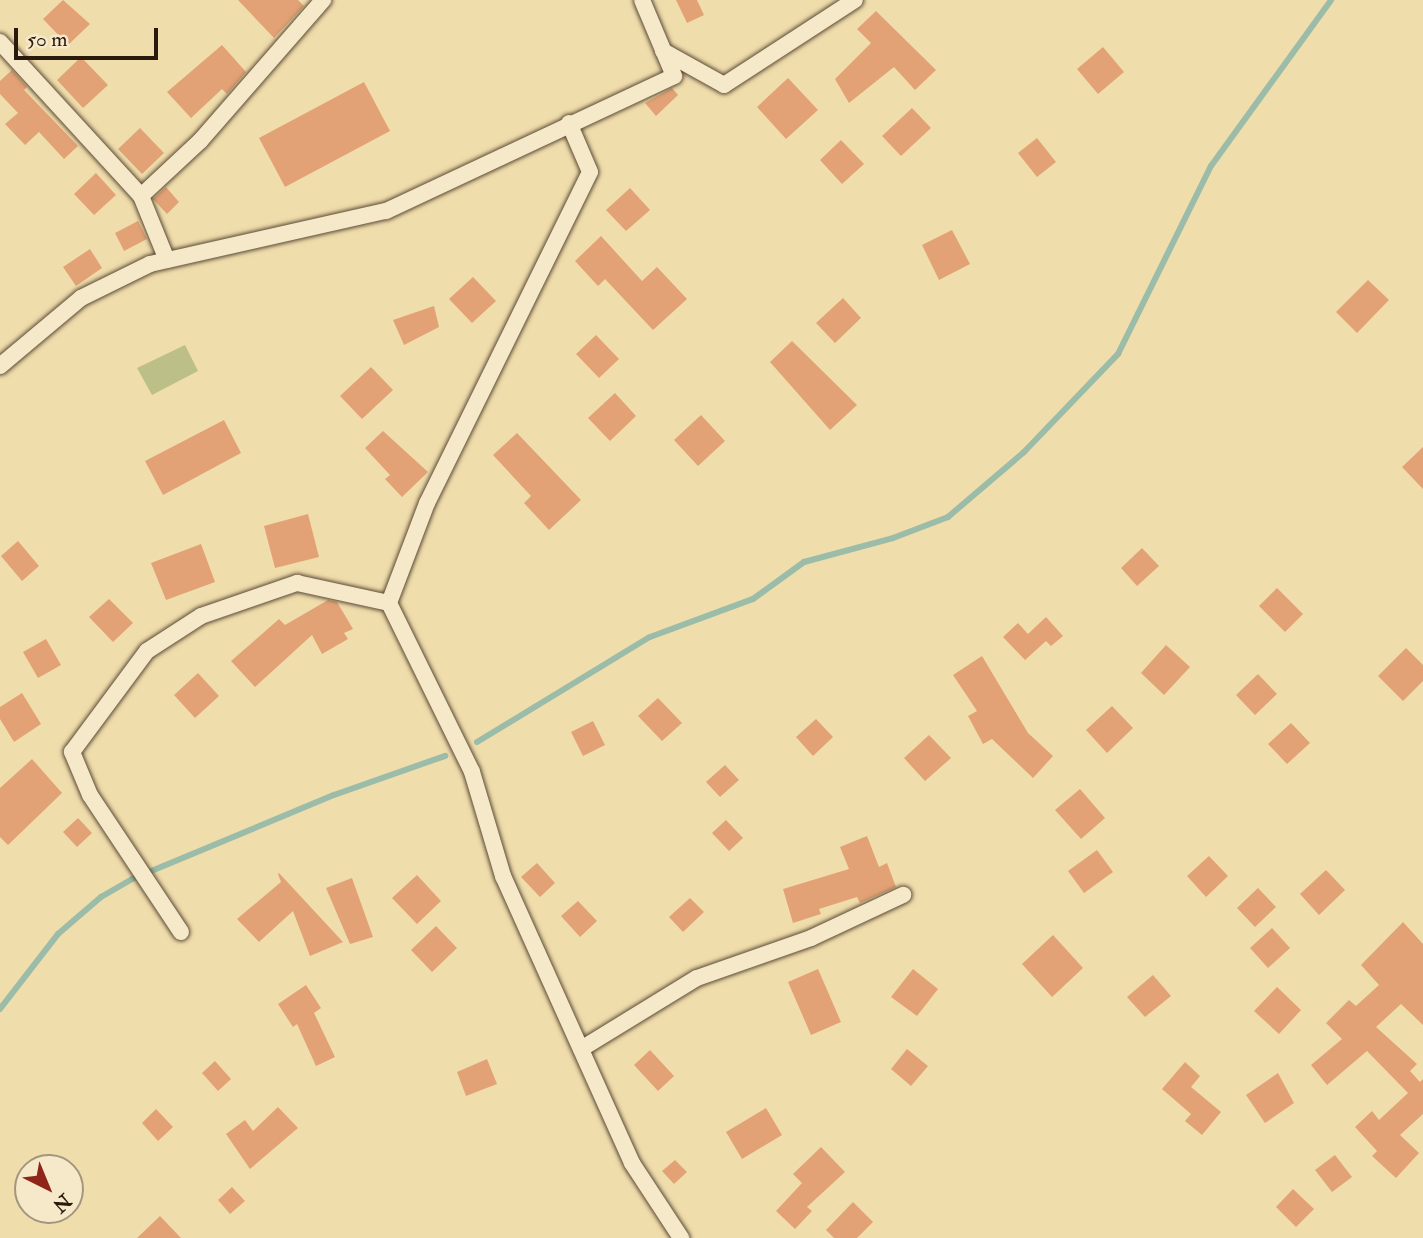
<!DOCTYPE html>
<style>
body{margin:0}
#map{position:relative;width:1423px;height:1238px;overflow:hidden;background:#f0ddac;font-family:"IM FELL Double Pica",serif}
div>[style]{position:absolute}
[style*='--x']{left:calc(var(--x)*1px);top:calc(var(--y)*1px);width:calc(var(--w)*1px);rotate:calc(var(--a)*1deg)}
.green>*{inset:0;background:#bcc088}
.stream>*{height:6px;margin:-3px;padding:0 3px;transform-origin:3px;border-radius:3px;background:#9abca8}
.building>*{inset:0;background:#e3a275}
.roads{filter:drop-shadow(0 0 2px #5c4b36) drop-shadow(0 0 2px #5c4b36)}
.street>*{height:16px;margin:-8px;padding:0 8px;transform-origin:8px;border-radius:8px;background:#f5e9c9}
span{translate:-50% -50%;white-space:nowrap;text-align:center;line-height:1.15;-webkit-text-stroke:5px #f5e9c9;paint-order:stroke}
.north{position:absolute;left:14px;top:1154px;width:70px;height:70px;box-sizing:border-box;background:#f5e9c9;border:2px solid #a4967e;border-radius:50%;rotate:137deg;font-size:19px;font-weight:700;line-height:28px;text-align:center;color:#2a1a0e}
.north::after{content:'';display:block;margin:auto;width:24px;height:32px;background:#8f2418;clip-path:polygon(50% 0,100% 100%,50% 72%,0 100%)}
.scale{position:absolute;left:14px;top:28px;width:144px;height:32px;box-sizing:border-box;border:4px solid #2a1a0e;border-top:0;padding-left:9px;font-size:21px;line-height:24px;white-space:nowrap;color:#2a1a0e;-webkit-text-stroke:5px #f5e9c9;paint-order:stroke}
</style>
<div id="map">
<div class="green">
<i style="clip-path:polygon(185px 345px,198px 371px,152px 395px,137px 368px)"></i>
</div>
<div class="stream">
<i style="--x:477;--y:742;--w:202;--a:-31.3"></i>
<i style="--x:650;--y:637;--w:110;--a:-20.3"></i>
<i style="--x:753;--y:599;--w:63;--a:-36"></i>
<i style="--x:804;--y:562;--w:92;--a:-15.1"></i>
<i style="--x:893;--y:538;--w:59;--a:-20.9"></i>
<i style="--x:948;--y:517;--w:100;--a:-40.5"></i>
<i style="--x:1024;--y:452;--w:136;--a:-46.2"></i>
<i style="--x:1118;--y:354;--w:210;--a:-63.7"></i>
<i style="--x:1211;--y:166;--w:205;--a:-54.1"></i>
<i style="--x:0;--y:1009;--w:95;--a:-52.3"></i>
<i style="--x:58;--y:934;--w:57;--a:-40.7"></i>
<i style="--x:101;--y:897;--w:36;--a:-30"></i>
<i style="--x:132;--y:879;--w:219;--a:-22.6"></i>
<i style="--x:334;--y:795;--w:118;--a:-19.4"></i>
</div>
<div class="building">
<i style="clip-path:polygon(63px 0,90px 24px,68px 45px,43px 19px)"></i>
<i style="clip-path:polygon(238px 0,298px 0,304px 6px,274px 38px)"></i>
<i style="clip-path:polygon(676px 0,697px 0,704px 15px,687px 23px)"></i>
<i style="clip-path:polygon(876px 11px,936px 70px,915px 90px,894px 67px,849px 103px,835px 79px,871px 43px,857px 29px)"></i>
<i style="clip-path:polygon(222px 45px,246px 72px,227px 94px,222px 89px,191px 118px,167px 92px)"></i>
<i style="clip-path:polygon(1103px 47px,1124px 72px,1098px 94px,1077px 69px)"></i>
<i style="clip-path:polygon(81px 57px,108px 85px,83px 108px,57px 80px)"></i>
<i style="clip-path:polygon(12px 70px,27px 87px,24px 90px,78px 146px,64px 159px,39px 132px,25px 145px,5px 124px,18px 113px,0 94px,0 81px)"></i>
<i style="clip-path:polygon(788px 78px,818px 110px,786px 139px,757px 107px)"></i>
<i style="clip-path:polygon(364px 82px,390px 131px,285px 187px,259px 138px)"></i>
<i style="clip-path:polygon(672px 88px,678px 95px,656px 116px,645px 103px)"></i>
<i style="clip-path:polygon(912px 108px,931px 128px,901px 156px,882px 136px)"></i>
<i style="clip-path:polygon(140px 128px,164px 153px,142px 174px,118px 149px)"></i>
<i style="clip-path:polygon(1037px 138px,1056px 162px,1037px 177px,1018px 153px)"></i>
<i style="clip-path:polygon(841px 140px,864px 164px,842px 184px,820px 160px)"></i>
<i style="clip-path:polygon(96px 173px,116px 195px,94px 215px,74px 194px)"></i>
<i style="clip-path:polygon(166px 187px,179px 202px,167px 214px,153px 199px)"></i>
<i style="clip-path:polygon(630px 188px,650px 210px,626px 231px,606px 210px)"></i>
<i style="clip-path:polygon(138px 221px,147px 239px,124px 251px,115px 233px)"></i>
<i style="clip-path:polygon(952px 230px,970px 264px,939px 280px,922px 245px)"></i>
<i style="clip-path:polygon(601px 236px,642px 281px,657px 267px,687px 299px,653px 330px,605px 279px,598px 286px,575px 261px)"></i>
<i style="clip-path:polygon(90px 249px,102px 268px,76px 286px,63px 267px)"></i>
<i style="clip-path:polygon(473px 277px,496px 301px,472px 323px,449px 299px)"></i>
<i style="clip-path:polygon(1368px 280px,1389px 300px,1357px 333px,1336px 312px)"></i>
<i style="clip-path:polygon(843px 298px,861px 318px,835px 343px,816px 323px)"></i>
<i style="clip-path:polygon(434px 306px,439px 327px,404px 345px,393px 320px)"></i>
<i style="clip-path:polygon(596px 335px,619px 359px,599px 378px,576px 354px)"></i>
<i style="clip-path:polygon(792px 341px,857px 405px,830px 430px,770px 362px)"></i>
<i style="clip-path:polygon(371px 367px,393px 390px,362px 419px,340px 396px)"></i>
<i style="clip-path:polygon(615px 393px,636px 416px,610px 441px,588px 418px)"></i>
<i style="clip-path:polygon(701px 415px,725px 441px,698px 466px,674px 440px)"></i>
<i style="clip-path:polygon(224px 420px,241px 453px,163px 495px,145px 461px)"></i>
<i style="clip-path:polygon(383px 431px,428px 472px,402px 497px,385px 479px,390px 475px,365px 448px)"></i>
<i style="clip-path:polygon(517px 433px,581px 500px,549px 530px,524px 503px,531px 496px,493px 455px)"></i>
<i style="clip-path:polygon(1423px 447px,1423px 489px,1402px 467px)"></i>
<i style="clip-path:polygon(308px 514px,319px 557px,275px 568px,264px 526px)"></i>
<i style="clip-path:polygon(18px 541px,39px 566px,22px 581px,1px 556px)"></i>
<i style="clip-path:polygon(201px 544px,215px 582px,166px 600px,151px 563px)"></i>
<i style="clip-path:polygon(1142px 548px,1159px 566px,1137px 586px,1121px 568px)"></i>
<i style="clip-path:polygon(1277px 588px,1303px 614px,1285px 632px,1259px 606px)"></i>
<i style="clip-path:polygon(109px 599px,133px 623px,113px 642px,89px 617px)"></i>
<i style="clip-path:polygon(328px 600px,337px 602px,353px 629px,344px 633px,348px 639px,322px 654px,312px 635px,255px 687px,231px 661px,279px 619px,285px 625px)"></i>
<i style="clip-path:polygon(1046px 617px,1063px 636px,1051px 646px,1046px 641px,1025px 660px,1003px 637px,1018px 623px,1028px 634px)"></i>
<i style="clip-path:polygon(46px 639px,61px 665px,38px 678px,23px 652px)"></i>
<i style="clip-path:polygon(1166px 645px,1190px 667px,1164px 695px,1141px 673px)"></i>
<i style="clip-path:polygon(1406px 648px,1423px 665px,1423px 681px,1403px 701px,1378px 676px)"></i>
<i style="clip-path:polygon(982px 656px,1028px 733px,1053px 756px,1033px 778px,992px 739px,983px 744px,968px 716px,977px 711px,953px 675px)"></i>
<i style="clip-path:polygon(198px 673px,219px 696px,195px 718px,174px 695px)"></i>
<i style="clip-path:polygon(1258px 674px,1277px 694px,1255px 715px,1236px 695px)"></i>
<i style="clip-path:polygon(22px 693px,41px 724px,14px 742px,0 719px,0 707px)"></i>
<i style="clip-path:polygon(658px 698px,682px 723px,662px 741px,638px 716px)"></i>
<i style="clip-path:polygon(1112px 706px,1133px 728px,1107px 753px,1086px 730px)"></i>
<i style="clip-path:polygon(816px 719px,833px 737px,813px 756px,796px 737px)"></i>
<i style="clip-path:polygon(593px 721px,605px 745px,583px 756px,571px 732px)"></i>
<i style="clip-path:polygon(1291px 723px,1310px 743px,1287px 764px,1268px 744px)"></i>
<i style="clip-path:polygon(929px 735px,951px 758px,925px 781px,904px 758px)"></i>
<i style="clip-path:polygon(32px 759px,62px 793px,8px 845px,0 837px,0 788px)"></i>
<i style="clip-path:polygon(725px 765px,739px 780px,720px 797px,706px 782px)"></i>
<i style="clip-path:polygon(1080px 789px,1105px 818px,1081px 839px,1055px 810px)"></i>
<i style="clip-path:polygon(78px 818px,92px 833px,77px 847px,63px 832px)"></i>
<i style="clip-path:polygon(726px 820px,743px 838px,729px 851px,712px 833px)"></i>
<i style="clip-path:polygon(867px 836px,879px 867px,887px 863px,896px 887px,860px 903px,857px 897px,819px 909px,821px 914px,793px 923px,783px 889px,849px 869px,840px 847px)"></i>
<i style="clip-path:polygon(1097px 850px,1113px 872px,1084px 893px,1068px 871px)"></i>
<i style="clip-path:polygon(1209px 856px,1228px 876px,1206px 897px,1187px 876px)"></i>
<i style="clip-path:polygon(537px 863px,555px 883px,540px 897px,521px 877px)"></i>
<i style="clip-path:polygon(1326px 870px,1345px 890px,1319px 915px,1300px 894px)"></i>
<i style="clip-path:polygon(278px 874px,279px 873px,343px 942px,310px 956px,293px 911px,259px 942px,237px 919px,281px 882px)"></i>
<i style="clip-path:polygon(417px 875px,441px 901px,417px 924px,392px 898px)"></i>
<i style="clip-path:polygon(352px 878px,373px 937px,350px 944px,326px 888px)"></i>
<i style="clip-path:polygon(1258px 888px,1276px 907px,1255px 927px,1237px 908px)"></i>
<i style="clip-path:polygon(690px 898px,704px 912px,683px 932px,669px 917px)"></i>
<i style="clip-path:polygon(578px 901px,597px 921px,580px 937px,561px 916px)"></i>
<i style="clip-path:polygon(1403px 922px,1423px 944px,1423px 1025px,1401px 1004px,1376px 1027px,1417px 1064px,1410px 1071px,1420px 1082px,1423px 1079px,1423px 1114px,1400px 1135px,1419px 1153px,1396px 1178px,1372px 1156px,1377px 1151px,1355px 1127px,1372px 1111px,1379px 1120px,1408px 1093px,1367px 1051px,1327px 1085px,1311px 1065px,1342px 1039px,1326px 1023px,1349px 1000px,1356px 1006px,1379px 985px,1361px 965px)"></i>
<i style="clip-path:polygon(436px 926px,457px 948px,432px 972px,411px 950px)"></i>
<i style="clip-path:polygon(1272px 928px,1290px 948px,1268px 968px,1250px 948px)"></i>
<i style="clip-path:polygon(1053px 935px,1083px 968px,1052px 997px,1022px 964px)"></i>
<i style="clip-path:polygon(818px 969px,841px 1022px,811px 1035px,788px 982px)"></i>
<i style="clip-path:polygon(913px 969px,938px 989px,917px 1016px,891px 997px)"></i>
<i style="clip-path:polygon(1153px 975px,1171px 996px,1145px 1017px,1127px 997px)"></i>
<i style="clip-path:polygon(306px 985px,321px 1008px,314px 1013px,335px 1057px,316px 1066px,297px 1024px,293px 1027px,278px 1004px)"></i>
<i style="clip-path:polygon(1277px 987px,1301px 1010px,1279px 1034px,1254px 1011px)"></i>
<i style="clip-path:polygon(907px 1049px,928px 1066px,911px 1086px,891px 1069px)"></i>
<i style="clip-path:polygon(650px 1050px,674px 1076px,658px 1091px,634px 1065px)"></i>
<i style="clip-path:polygon(487px 1059px,497px 1084px,466px 1096px,457px 1072px)"></i>
<i style="clip-path:polygon(215px 1061px,231px 1079px,218px 1091px,202px 1073px)"></i>
<i style="clip-path:polygon(1185px 1062px,1200px 1076px,1191px 1087px,1221px 1112px,1202px 1135px,1185px 1121px,1191px 1114px,1162px 1089px)"></i>
<i style="clip-path:polygon(1278px 1073px,1294px 1103px,1265px 1123px,1246px 1095px)"></i>
<i style="clip-path:polygon(278px 1107px,298px 1128px,250px 1169px,226px 1134px,245px 1120px,253px 1131px)"></i>
<i style="clip-path:polygon(766px 1108px,782px 1135px,742px 1159px,726px 1132px)"></i>
<i style="clip-path:polygon(156px 1109px,173px 1127px,158px 1141px,142px 1123px)"></i>
<i style="clip-path:polygon(821px 1147px,845px 1172px,807px 1207px,812px 1211px,795px 1229px,776px 1211px,802px 1183px,793px 1174px)"></i>
<i style="clip-path:polygon(1335px 1155px,1352px 1177px,1332px 1192px,1315px 1170px)"></i>
<i style="clip-path:polygon(675px 1160px,687px 1172px,674px 1184px,662px 1171px)"></i>
<i style="clip-path:polygon(232px 1187px,245px 1201px,230px 1214px,218px 1200px)"></i>
<i style="clip-path:polygon(1293px 1189px,1314px 1209px,1296px 1227px,1276px 1207px)"></i>
<i style="clip-path:polygon(853px 1202px,873px 1222px,857px 1238px,834px 1238px,826px 1230px)"></i>
<i style="clip-path:polygon(160px 1216px,181px 1238px,137px 1238px)"></i>
</div>
<div class="roads">
<div class="street">
<i style="--x:0;--y:42;--w:209;--a:47.5"></i>
<i style="--x:141;--y:196;--w:69;--a:67.9"></i>
<i style="--x:663;--y:51;--w:70;--a:29.1"></i>
<i style="--x:724;--y:85;--w:156;--a:-33"></i>
<i style="--x:569;--y:123;--w:53;--a:66.8"></i>
<i style="--x:590;--y:172;--w:369;--a:116.2"></i>
<i style="--x:427;--y:503;--w:107;--a:110.8"></i>
<i style="--x:389;--y:603;--w:188;--a:63.8"></i>
<i style="--x:472;--y:772;--w:109;--a:73.4"></i>
<i style="--x:503;--y:876;--w:315;--a:65.8"></i>
<i style="--x:632;--y:1163;--w:90;--a:56.8"></i>
<i style="--x:141;--y:196;--w:82;--a:-43"></i>
<i style="--x:201;--y:140;--w:186;--a:-48.9"></i>
<i style="--x:0;--y:366;--w:106;--a:-40"></i>
<i style="--x:81;--y:298;--w:77;--a:-26.2"></i>
<i style="--x:150;--y:264;--w:242;--a:-12.7"></i>
<i style="--x:386;--y:211;--w:318;--a:-25.1"></i>
<i style="--x:674;--y:76;--w:82;--a:-112.8"></i>
<i style="--x:181;--y:932;--w:164;--a:-123.6"></i>
<i style="--x:90;--y:795;--w:47;--a:-112.7"></i>
<i style="--x:72;--y:752;--w:126;--a:-53.4"></i>
<i style="--x:147;--y:651;--w:64;--a:-32.9"></i>
<i style="--x:201;--y:616;--w:102;--a:-19"></i>
<i style="--x:297;--y:583;--w:94;--a:12.3"></i>
<i style="--x:581;--y:1049;--w:136;--a:-31.5"></i>
<i style="--x:697;--y:978;--w:121;--a:-19.3"></i>
<i style="--x:811;--y:938;--w:102;--a:-25.1"></i>
</div>
</div>
<div class="north">N</div>
<div class="scale">50 m</div>
</div>
